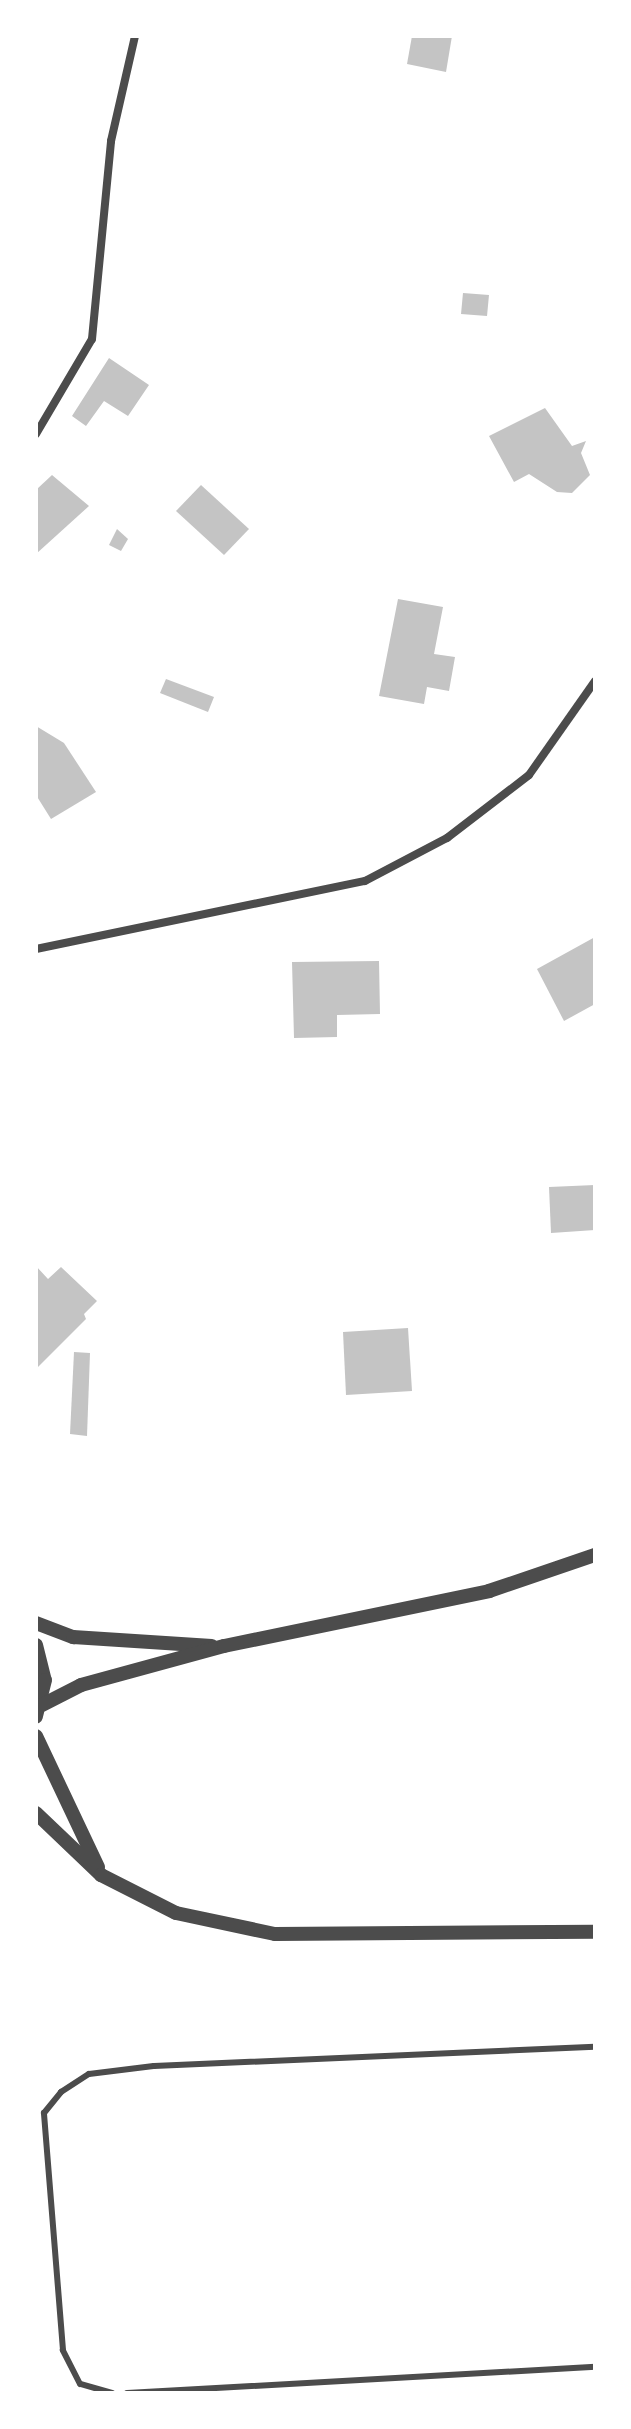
<!DOCTYPE html>
<style>
body{margin:0}
#map{position:relative;width:631px;height:2429px;overflow:hidden;background:#fff;font-family:Arial,sans-serif}
div>[style]{position:absolute}
[style*='--x']{left:calc(var(--x)*1px);top:calc(var(--y)*1px);width:calc(var(--w)*1px);rotate:calc(var(--a)*1deg)}
.building>*{inset:0;background:#c4c4c4}
.service>*{height:6px;margin:-3px;padding:0 3px;transform-origin:3px;border-radius:3px;background:#4c4c4c}
.minor>*{height:8px;margin:-4px;padding:0 4px;transform-origin:4px;border-radius:4px;background:#4c4c4c}
.tertiary>*{height:14px;margin:-7px;padding:0 7px;transform-origin:7px;border-radius:7px;background:#4c4c4c}
span{translate:-50% -50%;white-space:nowrap;text-align:center;line-height:1.15;-webkit-text-stroke:8px #fff;paint-order:stroke}
.frame{position:absolute;inset:0;border:38px solid #fff;pointer-events:none}
</style>
<div id="map">
<div class="building">
<i style="clip-path:polygon(412px 36px,452px 36px,446px 72px,407px 64px)"></i>
<i style="clip-path:polygon(463px 293px,489px 295px,487px 316px,461px 314px)"></i>
<i style="clip-path:polygon(109px 358px,149px 385px,128px 416px,104px 401px,86px 426px,72px 416px)"></i>
<i style="clip-path:polygon(545px 408px,572px 446px,586px 441px,581px 453px,590px 475px,572px 493px,557px 492px,529px 474px,514px 482px,489px 436px)"></i>
<i style="clip-path:polygon(52px 475px,89px 506px,36px 554px,36px 490px)"></i>
<i style="clip-path:polygon(201px 485px,249px 529px,224px 555px,176px 511px)"></i>
<i style="clip-path:polygon(117px 529px,128px 539px,121px 551px,109px 545px)"></i>
<i style="clip-path:polygon(398px 599px,443px 607px,434px 654px,455px 657px,449px 691px,427px 687px,424px 704px,379px 696px)"></i>
<i style="clip-path:polygon(166px 679px,214px 697px,208px 712px,160px 693px)"></i>
<i style="clip-path:polygon(36px 726px,64px 743px,96px 792px,51px 819px,36px 795px)"></i>
<i style="clip-path:polygon(595px 937px,595px 1004px,564px 1021px,537px 969px)"></i>
<i style="clip-path:polygon(379px 961px,380px 1014px,337px 1015px,337px 1037px,294px 1038px,292px 962px)"></i>
<i style="clip-path:polygon(595px 1185px,595px 1230px,551px 1233px,549px 1187px)"></i>
<i style="clip-path:polygon(36px 1266px,48px 1279px,61px 1267px,97px 1301px,84px 1314px,86px 1319px,36px 1369px)"></i>
<i style="clip-path:polygon(408px 1328px,412px 1391px,346px 1395px,343px 1332px)"></i>
<i style="clip-path:polygon(74px 1352px,90px 1353px,87px 1436px,70px 1434px)"></i>
</div>
<div class="service">
<i style="--x:112;--y:2393;--w:33;--a:-164"></i>
<i style="--x:80;--y:2384;--w:38;--a:-117"></i>
<i style="--x:63;--y:2350;--w:238;--a:-94.6"></i>
<i style="--x:44;--y:2113;--w:27;--a:-51"></i>
<i style="--x:61;--y:2092;--w:33;--a:-33"></i>
<i style="--x:89;--y:2074;--w:65;--a:-7"></i>
<i style="--x:154;--y:2066;--w:441;--a:-2.5"></i>
<i style="--x:127;--y:2393;--w:469;--a:-3.2"></i>
</div>
<div class="minor">
<i style="--x:36;--y:434;--w:110;--a:-59.5"></i>
<i style="--x:92;--y:339;--w:199;--a:-84.5"></i>
<i style="--x:111;--y:141;--w:108;--a:-77.1"></i>
<i style="--x:36;--y:949;--w:336;--a:-11.7"></i>
<i style="--x:365;--y:881;--w:93;--a:-27.7"></i>
<i style="--x:447;--y:838;--w:103;--a:-37.5"></i>
<i style="--x:529;--y:775;--w:115;--a:-54.9"></i>
</div>
<div class="tertiary">
<i style="--x:36;--y:1623;--w:40;--a:21"></i>
<i style="--x:73;--y:1637;--w:139;--a:3.7"></i>
<i style="--x:36;--y:1645;--w:36;--a:76"></i>
<i style="--x:45;--y:1680;--w:38;--a:104"></i>
<i style="--x:42;--y:1705;--w:44;--a:-27.1"></i>
<i style="--x:81;--y:1685;--w:148;--a:-15.3"></i>
<i style="--x:224;--y:1646;--w:271;--a:-11.7"></i>
<i style="--x:489;--y:1591;--w:112;--a:-18.8"></i>
<i style="--x:36;--y:1736;--w:145;--a:64.7"></i>
<i style="--x:36;--y:1813;--w:90;--a:43.6"></i>
<i style="--x:101;--y:1875;--w:84;--a:26.9"></i>
<i style="--x:176;--y:1913;--w:101;--a:12"></i>
<i style="--x:275;--y:1934;--w:320;--a:-0.4"></i>
</div>
<div class="frame"></div>
</div>
